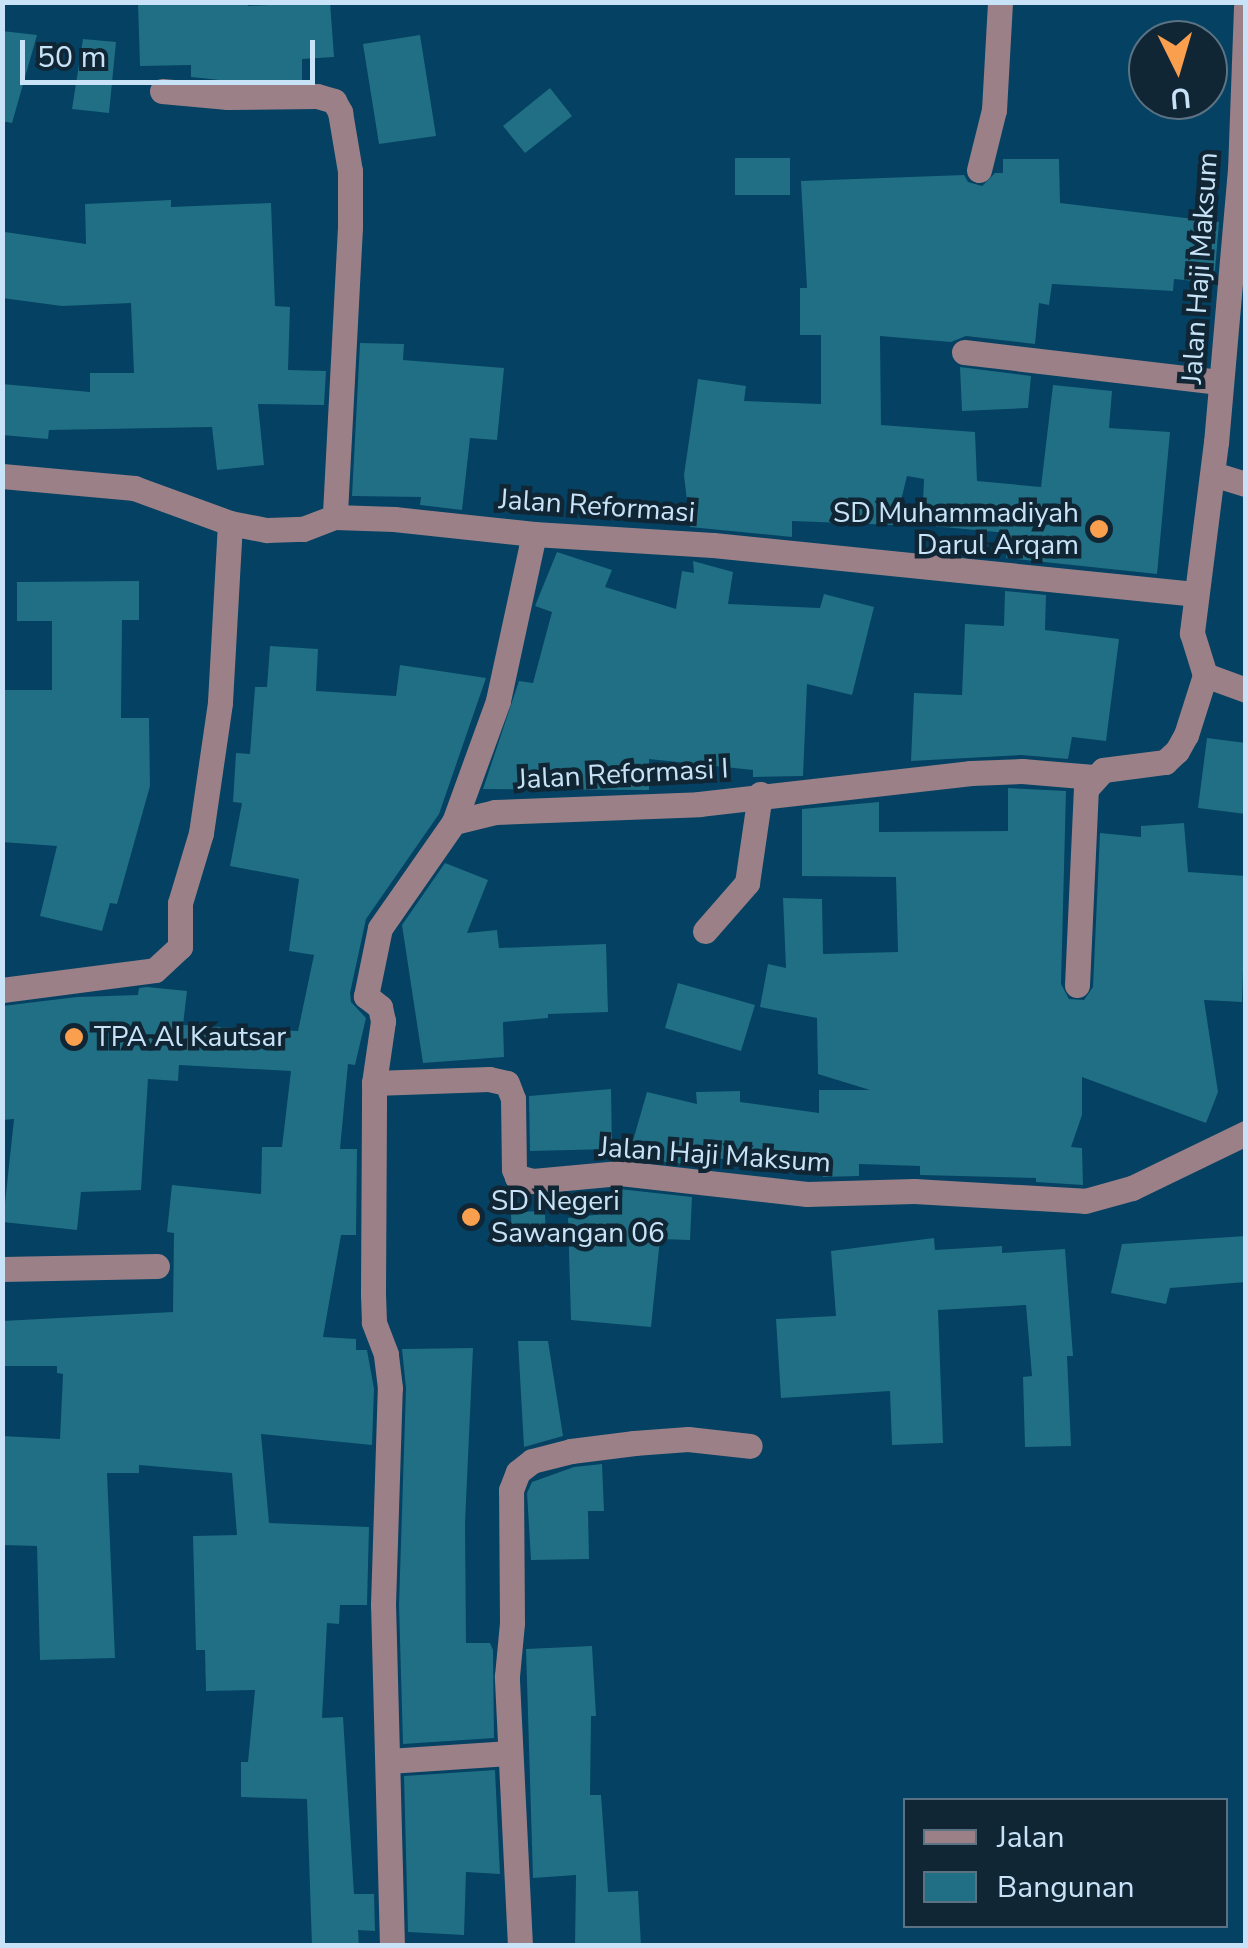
<!DOCTYPE html>
<style>
body{margin:0}
#map{position:relative;width:1248px;height:1948px;overflow:hidden;background:#044162;font-family:"Nunito Sans",sans-serif}
div>[style]{position:absolute}
[style*='--x']{left:calc(var(--x)*1px);top:calc(var(--y)*1px);width:calc(var(--w)*1px);rotate:calc(var(--a)*1deg)}
.building>*{inset:0;background:#206f84}
.minor>*{height:25px;margin:-12.5px;padding:0 12.5px;transform-origin:12.5px;border-radius:12.5px;background:#9b8087}
.dots>*{width:28px;height:28px;translate:-50% -50%;box-sizing:border-box;border:5px solid #102635;border-radius:50%}
span{translate:-50% -50%;white-space:nowrap;text-align:center;line-height:1.15;-webkit-text-stroke:9px #102635;paint-order:stroke}
.street-label{font-size:28px;color:#c8e3f7}
.poi-label{font-size:28px;color:#c8e3f7}
.right{translate:-100% -50%;text-align:right}
.left{translate:0 -50%;text-align:left}
.frame{position:absolute;inset:0;border:5px solid #c8e3f7;pointer-events:none}
.legend{position:absolute;left:903px;top:1798px;width:325px;height:130px;box-sizing:border-box;background:#102635;border:2px solid #5a7283;margin:0;padding:12px 18px;list-style:none;font-size:30px;color:#c8e3f7}
.legend li{display:flex;align-items:center;gap:20px;height:50px}
.legend b{width:50px;border:2px solid #5a7283}
.north{position:absolute;left:1128px;top:20px;width:100px;height:100px;box-sizing:border-box;background:#102635;border:2px solid #5a7283;border-radius:50%;rotate:175deg;font-size:28px;font-weight:700;line-height:40px;text-align:center;color:#c8e3f7}
.north::after{content:'';display:block;margin:auto;width:35px;height:45px;background:#fa9f4e;clip-path:polygon(50% 0,100% 100%,50% 72%,0 100%)}
.scale{position:absolute;left:20px;top:40px;width:295px;height:45px;box-sizing:border-box;border:5px solid #c8e3f7;border-top:0;padding-left:12px;font-size:30px;line-height:35px;white-space:nowrap;color:#c8e3f7;-webkit-text-stroke:8px #102635;paint-order:stroke}
</style>
<div id="map">
<div class="building">
<i style="clip-path:polygon(248px 2px,248px 6px,330px 2px,334px 57px,302px 59px,302px 80px,229px 81px,191px 77px,191px 65px,140px 66px,138px 3px)"></i>
<i style="clip-path:polygon(2px 31px,37px 35px,12px 123px,2px 121px)"></i>
<i style="clip-path:polygon(420px 35px,436px 136px,379px 144px,363px 44px)"></i>
<i style="clip-path:polygon(83px 39px,116px 42px,109px 113px,72px 109px)"></i>
<i style="clip-path:polygon(550px 88px,572px 116px,525px 153px,503px 126px)"></i>
<i style="clip-path:polygon(735px 158px,790px 158px,790px 195px,735px 195px)"></i>
<i style="clip-path:polygon(1003px 159px,1059px 159px,1060px 203px,1219px 222px,1214px 283px,1174px 279px,1173px 291px,1052px 284px,1049px 305px,1039px 303px,1035px 344px,966px 336px,951px 342px,880px 336px,881px 425px,975px 432px,977px 481px,1041px 487px,1053px 385px,1112px 391px,1109px 428px,1170px 432px,1157px 574px,1006px 558px,1007px 533px,922px 525px,924px 479px,907px 476px,895px 525px,792px 521px,792px 537px,690px 527px,684px 475px,698px 379px,746px 386px,744px 401px,821px 404px,821px 335px,800px 335px,800px 288px,807px 288px,801px 181px,964px 175px,968px 182px,982px 186px,995px 173px,1003px 173px)"></i>
<i style="clip-path:polygon(171px 200px,171px 207px,271px 203px,275px 306px,290px 307px,288px 370px,326px 371px,324px 405px,258px 404px,264px 465px,217px 470px,212px 427px,49px 430px,48px 439px,2px 435px,2px 384px,90px 392px,90px 373px,134px 373px,131px 303px,62px 306px,2px 298px,5px 232px,86px 244px,85px 204px)"></i>
<i style="clip-path:polygon(360px 343px,404px 344px,403px 360px,504px 368px,497px 440px,470px 438px,462px 510px,420px 505px,421px 497px,352px 496px)"></i>
<i style="clip-path:polygon(960px 367px,1031px 376px,1028px 408px,962px 411px)"></i>
<i style="clip-path:polygon(557px 552px,612px 570px,605px 587px,676px 609px,682px 571px,694px 573px,693px 561px,733px 572px,728px 604px,820px 608px,824px 594px,874px 607px,852px 695px,807px 684px,803px 776px,753px 777px,753px 770px,649px 759px,649px 790px,483px 789px,519px 681px,533px 683px,552px 612px,535px 606px)"></i>
<i style="clip-path:polygon(139px 581px,139px 620px,122px 620px,121px 718px,149px 718px,150px 786px,117px 904px,110px 903px,102px 931px,40px 916px,57px 846px,2px 842px,2px 690px,52px 690px,52px 621px,17px 621px,17px 582px)"></i>
<i style="clip-path:polygon(1005px 591px,1046px 595px,1045px 630px,1119px 639px,1106px 741px,1072px 737px,1068px 759px,1021px 755px,911px 761px,914px 693px,962px 695px,965px 624px,1004px 626px)"></i>
<i style="clip-path:polygon(270px 646px,318px 649px,316px 691px,396px 696px,400px 665px,486px 678px,439px 814px,366px 919px,350px 993px,351px 1002px,366px 1018px,355px 1065px,348px 1064px,340px 1149px,357px 1149px,356px 1235px,341px 1235px,323px 1337px,356px 1339px,356px 1350px,367px 1350px,374px 1389px,372px 1445px,261px 1434px,269px 1523px,369px 1527px,367px 1605px,340px 1605px,339px 1624px,327px 1623px,322px 1718px,343px 1717px,354px 1894px,374px 1894px,375px 1931px,358px 1930px,359px 1946px,312px 1946px,307px 1799px,241px 1797px,241px 1762px,248px 1762px,255px 1690px,206px 1691px,205px 1650px,196px 1650px,193px 1536px,237px 1535px,232px 1473px,139px 1465px,139px 1473px,107px 1473px,115px 1658px,40px 1660px,37px 1546px,2px 1545px,2px 1436px,60px 1439px,63px 1374px,57px 1373px,57px 1366px,2px 1366px,2px 1321px,173px 1312px,174px 1233px,167px 1232px,172px 1185px,261px 1194px,262px 1147px,282px 1147px,291px 1071px,179px 1065px,178px 1081px,148px 1079px,141px 1190px,81px 1192px,77px 1230px,3px 1222px,14px 1119px,2px 1120px,2px 1006px,77px 997px,138px 995px,139px 988px,147px 987px,187px 991px,183px 1025px,298px 1031px,314px 955px,289px 951px,299px 879px,230px 866px,242px 803px,233px 802px,236px 753px,250px 754px,255px 687px,267px 687px)"></i>
<i style="clip-path:polygon(1207px 738px,1246px 743px,1246px 814px,1198px 808px)"></i>
<i style="clip-path:polygon(1008px 788px,1066px 791px,1061px 984px,1069px 999px,1084px 1000px,1093px 987px,1100px 833px,1141px 837px,1141px 826px,1184px 823px,1188px 872px,1246px 876px,1242px 1002px,1204px 1000px,1218px 1092px,1206px 1123px,1082px 1077px,1082px 1115px,1071px 1147px,1082px 1148px,1083px 1185px,1036px 1182px,1036px 1178px,920px 1175px,920px 1166px,859px 1164px,859px 1176px,823px 1177px,823px 1173px,694px 1155px,694px 1165px,628px 1158px,647px 1092px,697px 1104px,696px 1092px,740px 1091px,740px 1102px,819px 1113px,819px 1090px,870px 1090px,818px 1074px,817px 1018px,760px 1007px,768px 964px,786px 968px,783px 898px,822px 899px,823px 954px,898px 952px,896px 877px,802px 876px,802px 809px,879px 802px,879px 832px,1008px 831px)"></i>
<i style="clip-path:polygon(445px 863px,488px 880px,467px 933px,497px 930px,499px 948px,606px 944px,608px 1012px,548px 1014px,548px 1018px,503px 1022px,504px 1057px,423px 1063px,402px 925px)"></i>
<i style="clip-path:polygon(678px 983px,755px 1005px,741px 1051px,665px 1028px)"></i>
<i style="clip-path:polygon(611px 1089px,612px 1149px,530px 1151px,529px 1096px)"></i>
<i style="clip-path:polygon(619px 1189px,692px 1197px,690px 1240px,660px 1239px,651px 1327px,571px 1320px,568px 1218px,612px 1213px)"></i>
<i style="clip-path:polygon(545px 1211px,546px 1244px,512px 1246px,511px 1212px)"></i>
<i style="clip-path:polygon(1246px 1236px,1246px 1282px,1170px 1288px,1166px 1304px,1111px 1293px,1122px 1244px)"></i>
<i style="clip-path:polygon(934px 1238px,935px 1250px,1002px 1246px,1002px 1253px,1065px 1249px,1073px 1356px,1067px 1356px,1071px 1446px,1025px 1447px,1023px 1377px,1032px 1376px,1026px 1305px,938px 1310px,943px 1443px,892px 1445px,890px 1391px,781px 1398px,776px 1319px,836px 1316px,831px 1251px)"></i>
<i style="clip-path:polygon(518px 1341px,548px 1341px,563px 1436px,524px 1447px)"></i>
<i style="clip-path:polygon(473px 1348px,465px 1523px,466px 1643px,490px 1643px,493px 1650px,494px 1738px,403px 1744px,399px 1605px,406px 1388px,402px 1349px)"></i>
<i style="clip-path:polygon(602px 1464px,604px 1511px,588px 1511px,589px 1559px,531px 1560px,527px 1493px,532px 1482px,574px 1467px)"></i>
<i style="clip-path:polygon(592px 1646px,596px 1716px,591px 1716px,590px 1795px,601px 1795px,608px 1892px,638px 1891px,641px 1946px,575px 1946px,576px 1875px,533px 1878px,526px 1649px)"></i>
<i style="clip-path:polygon(495px 1770px,500px 1874px,466px 1872px,464px 1935px,408px 1932px,404px 1776px)"></i>
</div>
<div class="minor">
<i style="--x:1246;--y:7;--w:162;--a:92.1"></i>
<i style="--x:1240;--y:169;--w:274;--a:95"></i>
<i style="--x:1216;--y:442;--w:193;--a:97.2"></i>
<i style="--x:1192;--y:633;--w:44;--a:72.8"></i>
<i style="--x:1205;--y:675;--w:44;--a:20.1"></i>
<i style="--x:162;--y:91;--w:66;--a:5.2"></i>
<i style="--x:228;--y:97;--w:89;--a:-0.6"></i>
<i style="--x:317;--y:96;--w:18;--a:16"></i>
<i style="--x:334;--y:101;--w:13;--a:61"></i>
<i style="--x:340;--y:112;--w:60;--a:80.4"></i>
<i style="--x:350;--y:171;--w:56;--a:90"></i>
<i style="--x:350;--y:227;--w:290;--a:93"></i>
<i style="--x:979;--y:170;--w:62;--a:-76"></i>
<i style="--x:994;--y:110;--w:108;--a:-86.8"></i>
<i style="--x:964;--y:352;--w:257;--a:6.7"></i>
<i style="--x:1213;--y:474;--w:34;--a:17"></i>
<i style="--x:2;--y:476;--w:133;--a:5.2"></i>
<i style="--x:134;--y:488;--w:102;--a:20"></i>
<i style="--x:230;--y:523;--w:38;--a:11"></i>
<i style="--x:267;--y:530;--w:36;--a:-2"></i>
<i style="--x:303;--y:529;--w:34;--a:-21"></i>
<i style="--x:335;--y:517;--w:59;--a:1.9"></i>
<i style="--x:394;--y:519;--w:141;--a:6.1"></i>
<i style="--x:534;--y:534;--w:179;--a:3.5"></i>
<i style="--x:713;--y:545;--w:484;--a:5.8"></i>
<i style="--x:534;--y:534;--w:171;--a:102.2"></i>
<i style="--x:498;--y:701;--w:129;--a:110"></i>
<i style="--x:454;--y:822;--w:42;--a:-13.7"></i>
<i style="--x:495;--y:812;--w:204;--a:-2.2"></i>
<i style="--x:699;--y:804;--w:274;--a:-6.5"></i>
<i style="--x:971;--y:773;--w:51;--a:-2.2"></i>
<i style="--x:1022;--y:771;--w:72;--a:4.8"></i>
<i style="--x:705;--y:931;--w:64;--a:-48.8"></i>
<i style="--x:747;--y:883;--w:90;--a:-81.7"></i>
<i style="--x:1077;--y:985;--w:196;--a:-87.4"></i>
<i style="--x:1086;--y:789;--w:25;--a:-48"></i>
<i style="--x:1103;--y:770;--w:63;--a:-7.4"></i>
<i style="--x:1165;--y:762;--w:16;--a:-43"></i>
<i style="--x:1177;--y:751;--w:18;--a:-61"></i>
<i style="--x:1186;--y:735;--w:63;--a:-72.4"></i>
<i style="--x:2;--y:990;--w:154;--a:-7.4"></i>
<i style="--x:155;--y:970;--w:34;--a:-43"></i>
<i style="--x:180;--y:947;--w:44;--a:-90"></i>
<i style="--x:180;--y:903;--w:73;--a:-73.3"></i>
<i style="--x:201;--y:833;--w:132;--a:-81.7"></i>
<i style="--x:220;--y:702;--w:179;--a:-86.8"></i>
<i style="--x:374;--y:1083;--w:115;--a:-2"></i>
<i style="--x:489;--y:1079;--w:18;--a:13"></i>
<i style="--x:507;--y:1083;--w:17;--a:69"></i>
<i style="--x:513;--y:1099;--w:70;--a:89.2"></i>
<i style="--x:514;--y:1169;--w:9;--a:69"></i>
<i style="--x:517;--y:1177;--w:16;--a:14"></i>
<i style="--x:533;--y:1181;--w:87;--a:-5.3"></i>
<i style="--x:620;--y:1173;--w:188;--a:6.4"></i>
<i style="--x:807;--y:1194;--w:107;--a:-1.6"></i>
<i style="--x:914;--y:1191;--w:171;--a:3.3"></i>
<i style="--x:1085;--y:1201;--w:49;--a:-15.5"></i>
<i style="--x:1132;--y:1188;--w:127;--a:-25.8"></i>
<i style="--x:2;--y:1269;--w:155;--a:-1.1"></i>
<i style="--x:388;--y:1761;--w:122;--a:-3.8"></i>
<i style="--x:392;--y:1946;--w:341;--a:-91.5"></i>
<i style="--x:383;--y:1605;--w:217;--a:-88.2"></i>
<i style="--x:390;--y:1388;--w:34;--a:-97"></i>
<i style="--x:386;--y:1354;--w:34;--a:-111"></i>
<i style="--x:374;--y:1322;--w:28;--a:-92"></i>
<i style="--x:373;--y:1294;--w:211;--a:-89.7"></i>
<i style="--x:374;--y:1083;--w:63;--a:-81.7"></i>
<i style="--x:383;--y:1021;--w:14;--a:-102"></i>
<i style="--x:380;--y:1007;--w:18;--a:-142"></i>
<i style="--x:366;--y:996;--w:69;--a:-78.4"></i>
<i style="--x:380;--y:928;--w:129;--a:-55.1"></i>
<i style="--x:520;--y:1946;--w:270;--a:-92.8"></i>
<i style="--x:507;--y:1676;--w:53;--a:-84.6"></i>
<i style="--x:512;--y:1623;--w:133;--a:-90.4"></i>
<i style="--x:511;--y:1490;--w:19;--a:-69"></i>
<i style="--x:518;--y:1472;--w:18;--a:-38"></i>
<i style="--x:532;--y:1461;--w:40;--a:-14.4"></i>
<i style="--x:571;--y:1451;--w:64;--a:-7.2"></i>
<i style="--x:634;--y:1443;--w:54;--a:-4.2"></i>
<i style="--x:688;--y:1439;--w:62;--a:6.4"></i>
</div>
<div class="dots">
<i style="left:1099px;top:529px;background:#fa9f4e"></i>
<i style="left:74px;top:1037px;background:#fa9f4e"></i>
<i style="left:471px;top:1217px;background:#fa9f4e"></i>
</div>
<div class="street-label">
<span style="left:1200px;top:268px;rotate:-86deg">Jalan Haji Maksum</span>
<span style="left:597px;top:506px;rotate:4deg">Jalan Reformasi</span>
<span style="left:623px;top:774px;rotate:-3deg">Jalan Reformasi I</span>
<span style="left:715px;top:1155px;rotate:4deg">Jalan Haji Maksum</span>
</div>
<div class="poi-label">
<span class="right" style="left:1079px;top:529px">SD Muhammadiyah<br>Darul Arqam</span>
<span class="left" style="left:94px;top:1037px">TPA Al Kautsar</span>
<span class="left" style="left:491px;top:1217px">SD Negeri<br>Sawangan 06</span>
</div>
<div class="frame"></div>
<ul class="legend">
<li><b style="height:12px;background:#9b8087"></b>Jalan</li>
<li><b style="height:28px;background:#206f84"></b>Bangunan</li>
</ul>
<div class="north">U</div>
<div class="scale">50 m</div>
</div>
